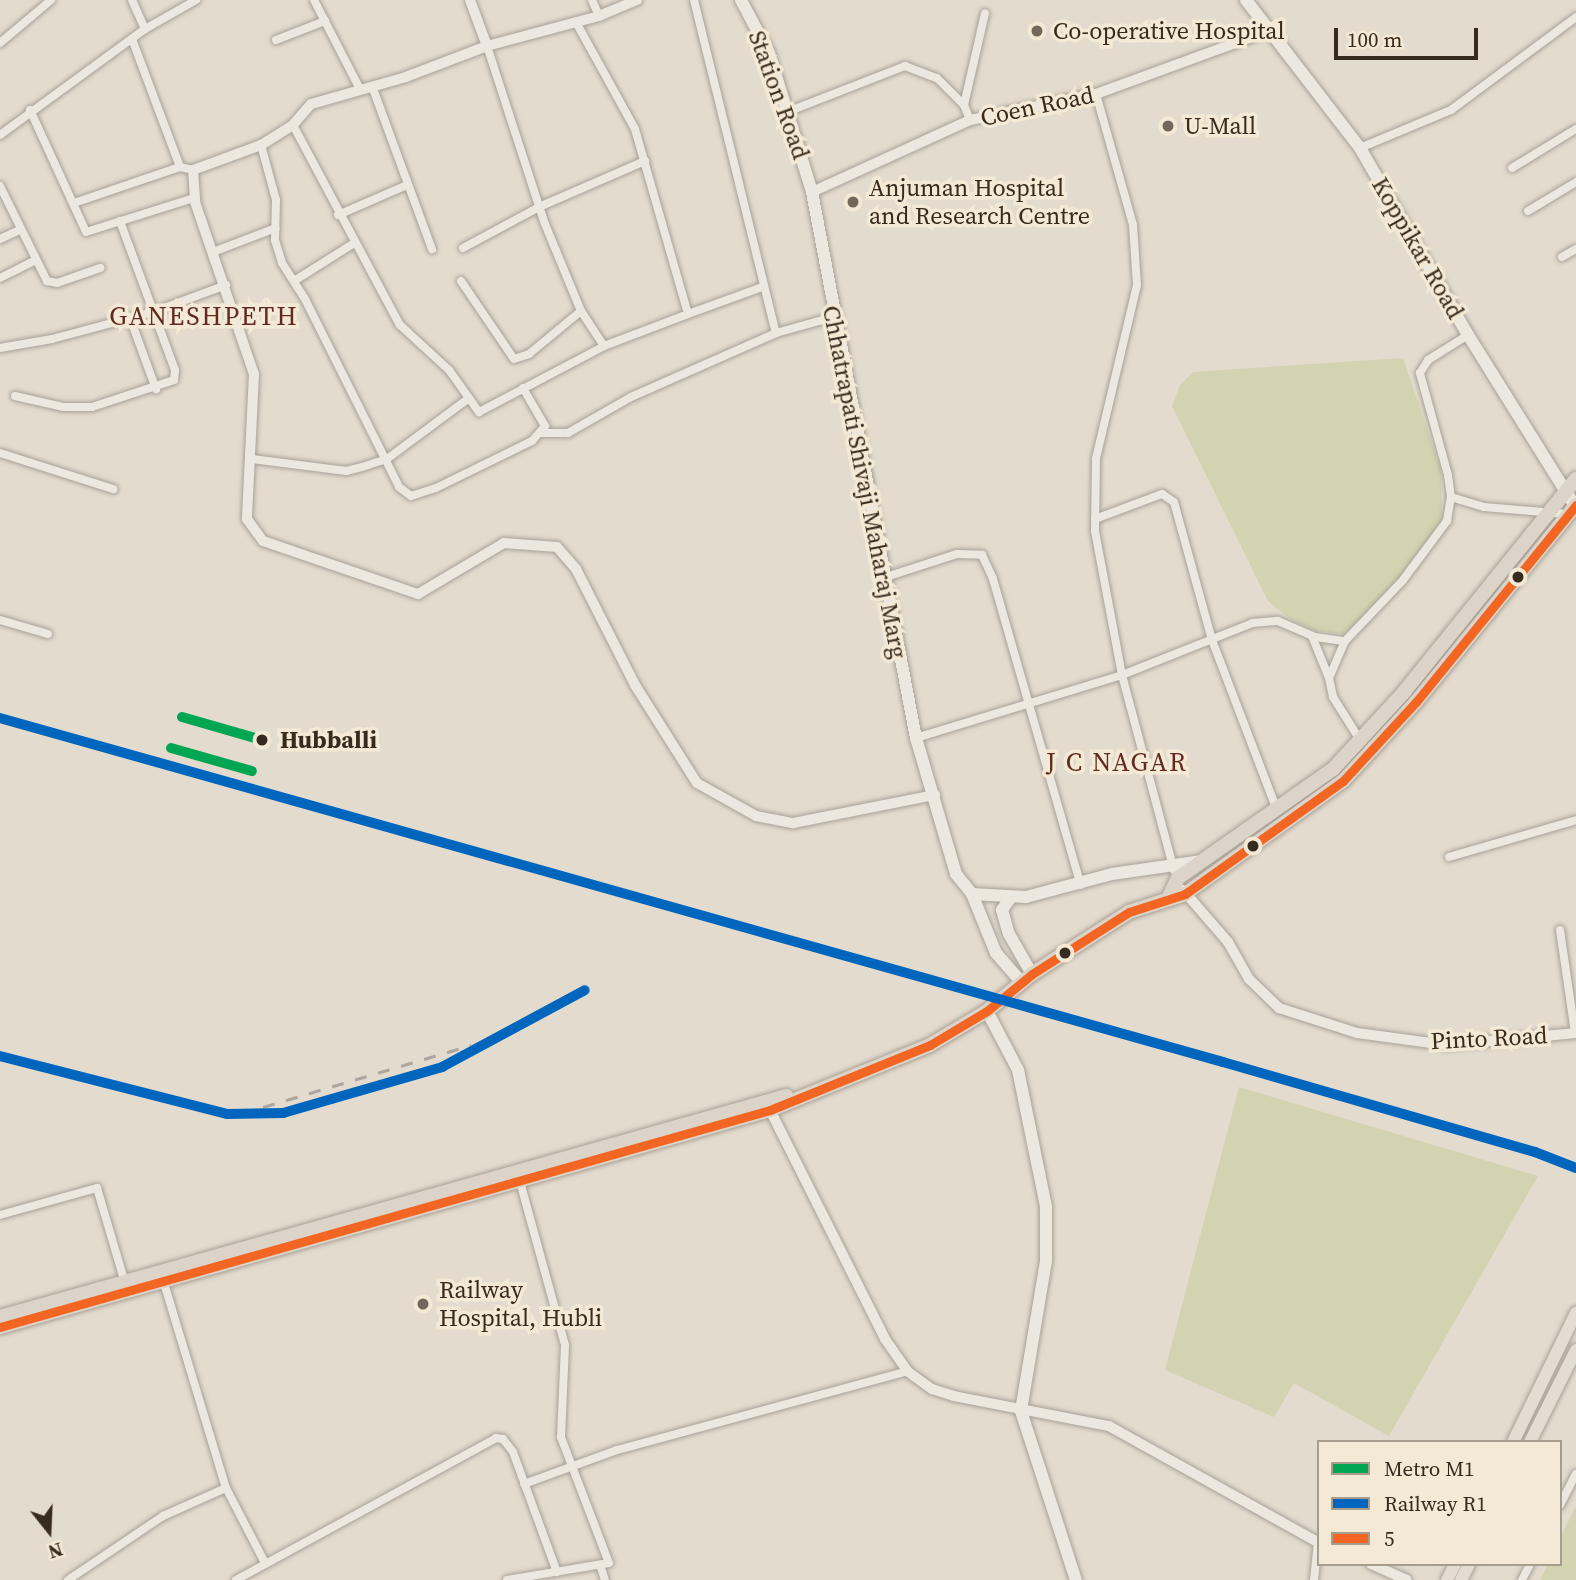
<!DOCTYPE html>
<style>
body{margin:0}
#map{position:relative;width:1576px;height:1580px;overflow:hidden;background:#e3dbce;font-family:"Source Serif 4",serif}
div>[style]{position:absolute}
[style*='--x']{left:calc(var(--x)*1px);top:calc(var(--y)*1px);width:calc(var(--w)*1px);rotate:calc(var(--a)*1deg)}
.green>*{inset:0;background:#d3d2b1}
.roads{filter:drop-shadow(0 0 2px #a8a197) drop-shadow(0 0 2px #a8a197)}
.minor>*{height:8px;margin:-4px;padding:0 4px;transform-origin:4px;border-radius:4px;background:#ece7df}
.tertiary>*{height:10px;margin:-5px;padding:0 5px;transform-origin:5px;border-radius:5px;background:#ece7df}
.secondary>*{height:12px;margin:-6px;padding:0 6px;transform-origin:6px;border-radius:6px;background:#ece7df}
.primary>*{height:12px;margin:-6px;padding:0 6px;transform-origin:6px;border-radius:6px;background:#e3dcd1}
.trunk>*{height:14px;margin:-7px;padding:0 7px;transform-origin:7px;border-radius:7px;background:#dcd4c8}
.rail>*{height:2.5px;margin-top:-1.25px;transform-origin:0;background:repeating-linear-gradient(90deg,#aba69f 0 12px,transparent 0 24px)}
.bus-1>*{height:9px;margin:-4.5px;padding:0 4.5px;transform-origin:4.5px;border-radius:4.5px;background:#f26522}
.rail-1>*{height:10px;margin:-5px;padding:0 5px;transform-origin:5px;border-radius:5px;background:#0065bd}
.metro-1>*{height:10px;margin:-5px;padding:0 5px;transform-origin:5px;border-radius:5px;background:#00a651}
.dots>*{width:19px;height:19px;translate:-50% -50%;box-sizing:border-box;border:4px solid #f4e9d4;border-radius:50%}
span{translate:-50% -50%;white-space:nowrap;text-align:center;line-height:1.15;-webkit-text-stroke:7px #f4e9d4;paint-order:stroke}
.poi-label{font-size:24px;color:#372a1f}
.left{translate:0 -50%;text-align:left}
.street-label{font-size:24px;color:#372a1f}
.stop-label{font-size:24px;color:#372a1f;font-weight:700}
.neighbourhood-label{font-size:26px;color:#612b21;letter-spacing:2px}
.legend{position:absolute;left:1317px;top:1440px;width:245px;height:126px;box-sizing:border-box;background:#f4e9d4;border:2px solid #a89d8c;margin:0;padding:9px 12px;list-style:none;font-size:21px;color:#372a1f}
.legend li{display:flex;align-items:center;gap:14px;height:35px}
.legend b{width:35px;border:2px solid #a89d8c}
.north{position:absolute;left:14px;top:1496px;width:70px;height:70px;-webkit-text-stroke:5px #f4e9d4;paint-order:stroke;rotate:162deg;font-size:19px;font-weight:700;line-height:28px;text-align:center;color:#372a1f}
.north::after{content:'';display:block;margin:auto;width:24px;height:32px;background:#372a1f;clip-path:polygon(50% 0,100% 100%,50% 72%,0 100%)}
.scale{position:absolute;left:1334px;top:28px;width:144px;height:32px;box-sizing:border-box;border:4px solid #372a1f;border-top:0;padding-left:9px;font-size:21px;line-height:24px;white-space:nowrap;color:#372a1f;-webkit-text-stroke:5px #f4e9d4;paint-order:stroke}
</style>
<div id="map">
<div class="green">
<i style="clip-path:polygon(1403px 358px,1441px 470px,1442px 521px,1437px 535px,1365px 618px,1344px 634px,1316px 631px,1291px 620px,1268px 601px,1172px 406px,1180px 385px,1193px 372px)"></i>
<i style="clip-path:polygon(1239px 1087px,1538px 1176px,1389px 1436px,1294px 1383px,1274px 1417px,1165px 1370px)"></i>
<i style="clip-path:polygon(1576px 1506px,1576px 1580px,1540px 1580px,1548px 1564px,1560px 1564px,1560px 1538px)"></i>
</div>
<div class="roads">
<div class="minor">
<i style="--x:132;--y:0;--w:32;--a:66"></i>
<i style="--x:314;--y:0;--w:100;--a:62.7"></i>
<i style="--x:592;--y:0;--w:17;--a:66"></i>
<i style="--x:694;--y:0;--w:343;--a:76.2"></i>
<i style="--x:132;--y:39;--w:137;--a:69.4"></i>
<i style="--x:276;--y:40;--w:53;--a:-21.2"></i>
<i style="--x:0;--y:43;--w:67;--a:-40.1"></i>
<i style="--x:487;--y:46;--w:187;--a:72"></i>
<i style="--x:545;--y:224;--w:94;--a:67.5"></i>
<i style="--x:581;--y:311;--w:42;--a:56.7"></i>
<i style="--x:372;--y:86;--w:174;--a:69.8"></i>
<i style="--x:1096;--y:94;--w:136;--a:74.2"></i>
<i style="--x:1133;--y:225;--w:60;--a:86.2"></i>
<i style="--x:1137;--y:285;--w:179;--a:103.3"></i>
<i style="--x:1096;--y:459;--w:72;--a:90.8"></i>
<i style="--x:1095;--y:531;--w:147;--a:79.4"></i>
<i style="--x:1122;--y:675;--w:202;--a:75.1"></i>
<i style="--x:964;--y:105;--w:94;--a:-77.1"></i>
<i style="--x:30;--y:110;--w:134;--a:65.3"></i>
<i style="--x:86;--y:232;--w:113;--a:-17.5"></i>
<i style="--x:787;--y:112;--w:127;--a:-21.3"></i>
<i style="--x:905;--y:66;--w:34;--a:21"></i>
<i style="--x:937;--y:78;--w:38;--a:45"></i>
<i style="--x:964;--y:105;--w:16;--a:68"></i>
<i style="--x:293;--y:125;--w:227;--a:61.9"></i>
<i style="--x:400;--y:325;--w:67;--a:42.6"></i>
<i style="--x:449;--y:370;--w:52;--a:54.5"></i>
<i style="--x:479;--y:412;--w:141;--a:-27.8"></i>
<i style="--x:604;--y:346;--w:90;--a:-20.9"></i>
<i style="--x:688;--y:314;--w:192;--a:-106"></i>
<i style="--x:635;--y:129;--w:122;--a:-118.9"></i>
<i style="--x:0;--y:135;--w:180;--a:-36.2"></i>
<i style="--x:145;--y:29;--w:59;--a:-29.6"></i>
<i style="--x:261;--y:145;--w:57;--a:74.7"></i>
<i style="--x:276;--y:200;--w:40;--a:91.4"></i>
<i style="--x:275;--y:240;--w:24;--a:73"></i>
<i style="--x:282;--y:263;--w:43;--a:57.4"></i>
<i style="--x:305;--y:299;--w:210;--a:63.4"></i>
<i style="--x:399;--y:487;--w:15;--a:37"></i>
<i style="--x:411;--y:496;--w:26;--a:-18"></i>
<i style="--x:436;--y:488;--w:107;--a:-26.1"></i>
<i style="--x:532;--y:441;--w:20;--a:-49"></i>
<i style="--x:545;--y:426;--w:44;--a:-120.1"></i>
<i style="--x:1360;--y:148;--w:99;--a:-22.7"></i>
<i style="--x:1451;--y:110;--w:156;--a:-36.6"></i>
<i style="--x:1512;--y:168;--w:75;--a:-31.4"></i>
<i style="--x:0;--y:186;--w:106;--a:63.7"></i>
<i style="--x:47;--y:281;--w:10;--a:11"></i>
<i style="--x:57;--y:283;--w:46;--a:-19.2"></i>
<i style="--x:74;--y:203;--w:112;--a:-18.8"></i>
<i style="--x:180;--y:167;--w:13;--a:13"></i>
<i style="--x:1528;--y:211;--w:56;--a:-31.1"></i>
<i style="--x:338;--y:215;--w:75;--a:-23.5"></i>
<i style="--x:0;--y:239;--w:23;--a:-25"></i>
<i style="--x:463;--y:248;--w:86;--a:-28.3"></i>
<i style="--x:539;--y:207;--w:116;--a:-23.5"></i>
<i style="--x:213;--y:252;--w:67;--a:-20.9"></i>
<i style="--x:1562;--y:257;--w:16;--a:-30"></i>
<i style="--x:0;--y:278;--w:40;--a:-26.6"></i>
<i style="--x:294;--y:281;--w:71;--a:-32.3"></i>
<i style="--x:461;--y:281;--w:94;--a:55.8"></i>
<i style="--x:514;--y:359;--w:16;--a:-18"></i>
<i style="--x:529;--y:354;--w:67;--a:-39.6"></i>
<i style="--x:688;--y:314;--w:79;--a:-20"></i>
<i style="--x:130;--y:318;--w:76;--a:69.9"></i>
<i style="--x:0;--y:348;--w:53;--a:-9.8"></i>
<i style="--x:52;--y:339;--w:105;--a:-15"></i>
<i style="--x:153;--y:312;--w:78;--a:-20.3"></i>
<i style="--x:15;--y:396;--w:49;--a:12.9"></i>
<i style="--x:63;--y:407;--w:29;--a:0"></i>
<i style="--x:92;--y:407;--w:86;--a:-18.2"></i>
<i style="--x:174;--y:380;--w:10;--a:-84"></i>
<i style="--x:175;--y:370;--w:159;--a:-110.3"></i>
<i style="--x:542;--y:433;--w:26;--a:0"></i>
<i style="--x:568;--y:433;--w:73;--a:-29.7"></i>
<i style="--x:631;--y:397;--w:158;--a:-23.8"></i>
<i style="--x:776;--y:333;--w:59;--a:-15.7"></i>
<i style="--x:0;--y:453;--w:119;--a:17.7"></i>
<i style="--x:252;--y:459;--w:95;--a:7.3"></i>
<i style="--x:346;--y:471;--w:16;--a:-14"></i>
<i style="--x:362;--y:467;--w:26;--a:-18"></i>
<i style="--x:387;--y:459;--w:102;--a:-36.6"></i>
<i style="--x:1451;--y:497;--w:34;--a:17"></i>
<i style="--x:1484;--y:507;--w:83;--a:4.8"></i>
<i style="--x:1095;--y:519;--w:72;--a:-20.5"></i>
<i style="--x:1162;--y:494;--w:14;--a:34"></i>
<i style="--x:1174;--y:502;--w:143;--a:74.6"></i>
<i style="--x:1212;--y:640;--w:182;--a:69.1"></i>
<i style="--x:883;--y:578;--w:78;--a:-18"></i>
<i style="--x:957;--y:554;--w:25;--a:2"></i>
<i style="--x:982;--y:555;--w:26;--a:65"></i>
<i style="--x:993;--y:579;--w:318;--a:74"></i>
<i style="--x:0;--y:620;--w:50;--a:16.3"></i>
<i style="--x:1312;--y:636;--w:45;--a:68"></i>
<i style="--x:1345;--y:641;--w:40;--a:113.4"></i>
<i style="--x:1329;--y:678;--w:19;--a:78"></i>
<i style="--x:1333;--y:697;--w:51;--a:57.9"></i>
<i style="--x:916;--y:738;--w:215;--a:-17"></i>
<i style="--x:1122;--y:675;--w:141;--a:-21.7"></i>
<i style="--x:1253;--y:623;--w:25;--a:-5"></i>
<i style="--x:1278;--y:621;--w:40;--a:23.4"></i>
<i style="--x:1315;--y:637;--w:30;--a:8"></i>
<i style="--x:1345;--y:641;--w:84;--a:-46.4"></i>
<i style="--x:1403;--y:580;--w:74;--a:-53.3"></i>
<i style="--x:1447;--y:521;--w:24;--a:-81"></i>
<i style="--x:1451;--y:497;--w:22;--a:-98"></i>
<i style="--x:1448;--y:475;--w:106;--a:-105.4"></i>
<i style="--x:1420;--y:373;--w:15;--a:-58"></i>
<i style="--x:1428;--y:360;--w:47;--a:-32"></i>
<i style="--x:1449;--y:857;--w:132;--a:-16.2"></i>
<i style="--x:1560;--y:930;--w:104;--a:81.7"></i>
<i style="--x:0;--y:1215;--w:101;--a:-15.6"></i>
<i style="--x:97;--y:1188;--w:99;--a:73.6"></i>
<i style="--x:164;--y:1283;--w:214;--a:73.2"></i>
<i style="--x:524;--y:1484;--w:99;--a:-20.1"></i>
<i style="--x:617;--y:1450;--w:301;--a:-15.2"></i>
<i style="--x:1560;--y:1505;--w:35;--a:-63"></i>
<i style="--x:600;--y:1565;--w:16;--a:72"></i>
<i style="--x:68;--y:1580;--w:115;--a:-34"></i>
<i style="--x:163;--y:1516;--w:69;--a:-24"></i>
<i style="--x:226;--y:1488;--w:85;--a:62.5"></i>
<i style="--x:236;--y:1580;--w:296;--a:-28.6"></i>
<i style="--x:496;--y:1438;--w:7;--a:8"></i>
<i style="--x:503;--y:1439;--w:16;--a:52"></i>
<i style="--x:513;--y:1452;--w:128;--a:69.9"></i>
<i style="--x:507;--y:1580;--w:103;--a:-9.5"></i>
<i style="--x:609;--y:1563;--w:135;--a:-110.9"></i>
<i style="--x:561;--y:1437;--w:92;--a:-87.5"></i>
<i style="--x:565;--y:1345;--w:169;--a:-105.4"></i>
<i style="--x:1314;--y:1580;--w:37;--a:-84"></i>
<i style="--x:1522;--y:1580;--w:18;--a:-63"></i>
</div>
<div class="tertiary">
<i style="--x:470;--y:0;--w:49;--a:69.7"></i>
<i style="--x:637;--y:0;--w:41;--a:157.2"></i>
<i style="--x:599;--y:16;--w:116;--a:165"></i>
<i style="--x:487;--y:46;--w:87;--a:159.1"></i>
<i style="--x:406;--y:77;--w:99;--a:164.1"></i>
<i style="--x:311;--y:104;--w:28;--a:131"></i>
<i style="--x:293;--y:125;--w:38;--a:148"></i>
<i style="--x:261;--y:145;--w:72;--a:159.8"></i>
<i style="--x:193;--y:170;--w:32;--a:86"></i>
<i style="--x:195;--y:202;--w:182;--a:71.1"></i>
<i style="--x:254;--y:374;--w:145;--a:92.8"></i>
<i style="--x:247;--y:519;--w:27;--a:54"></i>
<i style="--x:263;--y:541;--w:164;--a:18.9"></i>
<i style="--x:418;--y:594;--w:100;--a:-30.7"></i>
<i style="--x:504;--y:543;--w:53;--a:4.3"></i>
<i style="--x:557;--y:547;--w:29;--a:49"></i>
<i style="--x:576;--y:569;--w:130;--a:63"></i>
<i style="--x:635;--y:685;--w:116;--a:57.7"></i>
<i style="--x:697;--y:783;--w:68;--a:29.2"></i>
<i style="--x:756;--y:816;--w:38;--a:11"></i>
<i style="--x:793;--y:823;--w:145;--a:-11.2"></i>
<i style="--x:812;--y:192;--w:174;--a:-24.5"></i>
<i style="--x:970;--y:120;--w:129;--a:-11.7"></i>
<i style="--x:1096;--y:94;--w:183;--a:-20.1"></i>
<i style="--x:1183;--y:890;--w:69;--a:49.1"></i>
<i style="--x:1228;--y:942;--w:43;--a:60.4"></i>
<i style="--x:1249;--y:979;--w:42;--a:44"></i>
<i style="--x:1279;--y:1008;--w:82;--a:17.8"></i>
<i style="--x:1357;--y:1033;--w:90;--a:7.7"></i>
<i style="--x:1446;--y:1045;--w:131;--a:-5.3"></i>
<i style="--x:770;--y:1110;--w:256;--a:63.3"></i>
<i style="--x:885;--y:1339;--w:39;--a:55"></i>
<i style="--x:907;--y:1371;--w:31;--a:36"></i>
<i style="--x:932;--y:1389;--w:23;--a:18"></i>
<i style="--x:954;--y:1396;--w:158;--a:11"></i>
<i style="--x:1109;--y:1426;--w:240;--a:29.1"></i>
<i style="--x:1371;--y:1564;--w:39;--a:24"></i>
</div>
<div class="secondary">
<i style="--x:741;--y:0;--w:60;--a:62.2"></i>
<i style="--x:769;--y:53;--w:145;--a:72.8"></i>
<i style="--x:812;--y:192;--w:556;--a:79.22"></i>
<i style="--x:916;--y:738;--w:142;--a:73.6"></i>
<i style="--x:956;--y:874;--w:26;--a:51"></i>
<i style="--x:972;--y:894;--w:64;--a:67.9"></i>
<i style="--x:996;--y:953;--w:38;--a:49"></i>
<i style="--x:1246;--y:0;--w:187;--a:52.4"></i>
<i style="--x:1360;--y:148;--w:216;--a:60"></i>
<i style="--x:1468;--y:335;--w:202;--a:58"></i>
<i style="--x:972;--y:894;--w:54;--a:3.2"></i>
<i style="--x:1026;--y:897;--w:89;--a:-15"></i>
<i style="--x:1112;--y:874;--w:91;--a:-8.2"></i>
<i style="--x:1011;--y:897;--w:16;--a:125"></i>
<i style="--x:1002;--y:910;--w:25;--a:74"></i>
<i style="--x:1009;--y:934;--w:46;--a:60.1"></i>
<i style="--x:987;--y:1011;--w:67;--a:62.3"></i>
<i style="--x:1018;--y:1070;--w:140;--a:78.4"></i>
<i style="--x:1046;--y:1207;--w:54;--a:90"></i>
<i style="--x:1046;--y:1261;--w:152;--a:99.5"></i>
<i style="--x:1021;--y:1411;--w:178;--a:72"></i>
</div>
<div class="primary">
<i style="--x:1513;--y:1442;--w:144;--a:-64"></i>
<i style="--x:1530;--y:1442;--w:103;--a:-63.4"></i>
<i style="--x:1447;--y:1580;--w:18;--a:-63"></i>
<i style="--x:1461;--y:1580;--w:18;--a:-63"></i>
</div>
<div class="trunk">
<i style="--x:1169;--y:897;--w:21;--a:-65"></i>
<i style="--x:1178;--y:878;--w:189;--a:-35.1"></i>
<i style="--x:1333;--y:769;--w:105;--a:-47.3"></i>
<i style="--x:1404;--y:692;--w:274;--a:-51.1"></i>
<i style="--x:0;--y:1317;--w:817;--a:-15.69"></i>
<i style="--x:0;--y:1327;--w:800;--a:-15.74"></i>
<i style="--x:770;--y:1110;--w:173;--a:-22.1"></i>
<i style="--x:930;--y:1045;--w:66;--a:-30.8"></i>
<i style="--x:987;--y:1011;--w:58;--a:-39.4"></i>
<i style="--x:1032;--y:974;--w:115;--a:-32.6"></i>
<i style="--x:1129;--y:912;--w:59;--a:-17.8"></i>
<i style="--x:1185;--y:894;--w:194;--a:-35.6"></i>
<i style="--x:1343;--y:781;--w:108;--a:-47.3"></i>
<i style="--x:1416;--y:702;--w:254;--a:-50.9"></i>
</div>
</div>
<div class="rail">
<i style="--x:0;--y:718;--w:1270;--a:15.71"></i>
<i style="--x:1223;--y:1062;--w:325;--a:16.1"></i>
<i style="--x:1535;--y:1152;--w:44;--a:21.3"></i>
<i style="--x:0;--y:1056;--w:234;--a:14.3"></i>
<i style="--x:227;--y:1114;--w:56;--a:-1"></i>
<i style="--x:283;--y:1113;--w:166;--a:-16.1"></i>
<i style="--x:442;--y:1067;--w:162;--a:-28.3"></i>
<i style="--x:263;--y:1107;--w:217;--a:-16.6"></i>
</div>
<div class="bus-1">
<i style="--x:0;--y:1327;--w:800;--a:-15.74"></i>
<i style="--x:770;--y:1110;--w:173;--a:-22.1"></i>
<i style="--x:930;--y:1045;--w:66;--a:-30.8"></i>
<i style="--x:987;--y:1011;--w:58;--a:-39.4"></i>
<i style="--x:1032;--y:974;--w:115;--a:-32.6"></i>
<i style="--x:1129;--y:912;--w:59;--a:-17.8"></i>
<i style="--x:1185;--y:894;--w:194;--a:-35.6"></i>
<i style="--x:1343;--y:781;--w:108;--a:-47.3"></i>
<i style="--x:1416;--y:702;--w:254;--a:-50.9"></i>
</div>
<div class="rail-1">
<i style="--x:0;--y:718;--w:1270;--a:15.71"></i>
<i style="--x:1223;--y:1062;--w:325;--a:16.1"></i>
<i style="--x:1535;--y:1152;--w:44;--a:21.3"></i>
<i style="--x:0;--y:1056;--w:234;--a:14.3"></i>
<i style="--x:227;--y:1114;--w:56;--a:-1"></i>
<i style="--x:283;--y:1113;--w:166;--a:-16.1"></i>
<i style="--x:442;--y:1067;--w:162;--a:-28.3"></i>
</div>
<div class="metro-1">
<i style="--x:182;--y:717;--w:83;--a:16"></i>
<i style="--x:171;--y:748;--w:84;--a:15.9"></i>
</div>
<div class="dots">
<i style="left:1037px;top:31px;background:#73685c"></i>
<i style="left:1168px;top:126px;background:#73685c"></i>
<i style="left:853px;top:202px;background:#73685c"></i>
<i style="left:1518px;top:577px;background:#372a1f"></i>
<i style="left:262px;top:740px;background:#372a1f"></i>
<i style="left:1253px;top:846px;background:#372a1f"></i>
<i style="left:1065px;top:953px;background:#372a1f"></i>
<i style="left:423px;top:1304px;background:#73685c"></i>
</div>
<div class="poi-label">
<span class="left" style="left:1053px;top:31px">Co-operative Hospital</span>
<span class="left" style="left:1184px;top:126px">U-Mall</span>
<span class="left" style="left:869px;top:202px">Anjuman Hospital<br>and Research Centre</span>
<span class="left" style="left:439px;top:1304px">Railway<br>Hospital, Hubli</span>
</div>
<div class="street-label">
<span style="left:779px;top:95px;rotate:70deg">Station Road</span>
<span style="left:1037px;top:106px;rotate:-12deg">Coen Road</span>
<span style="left:1418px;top:248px;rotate:60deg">Koppikar Road</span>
<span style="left:865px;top:482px;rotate:79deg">Chhatrapati Shivaji Maharaj Marg</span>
<span style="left:1489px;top:1038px;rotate:-3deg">Pinto Road</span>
</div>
<div class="stop-label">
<span class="left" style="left:280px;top:740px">Hubballi</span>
</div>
<div class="neighbourhood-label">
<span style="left:204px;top:317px">GANESHPETH</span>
<span style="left:1117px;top:763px">J C NAGAR</span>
</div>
<ul class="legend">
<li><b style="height:9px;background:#00a651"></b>Metro M1</li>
<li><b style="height:9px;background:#0065bd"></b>Railway R1</li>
<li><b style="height:9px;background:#f26522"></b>5</li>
</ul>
<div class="north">N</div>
<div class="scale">100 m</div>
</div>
